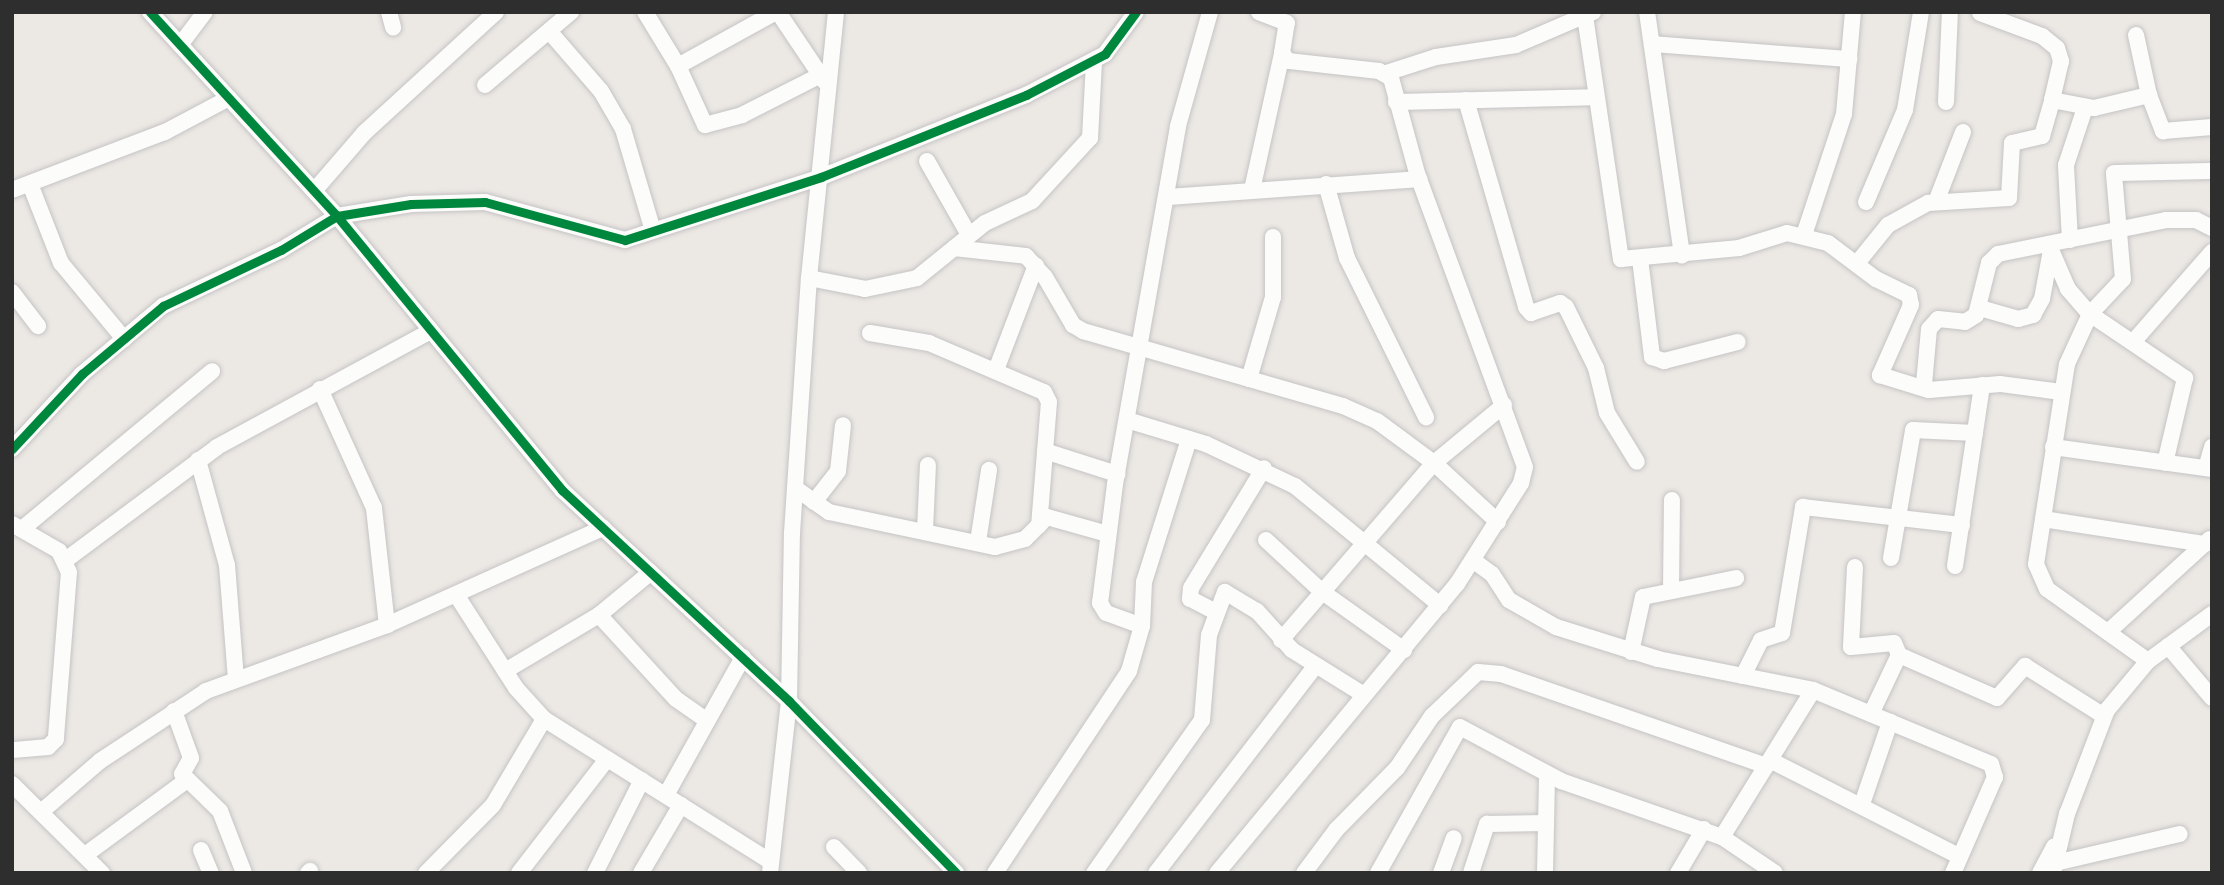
<!DOCTYPE html>
<style>
body{margin:0}
#map{position:relative;width:2224px;height:885px;overflow:hidden;background:#ece8e4;font-family:"Alegreya Sans",sans-serif}
div>[style]{position:absolute}
[style*='--x']{left:calc(var(--x)*1px);top:calc(var(--y)*1px);width:calc(var(--w)*1px);rotate:calc(var(--a)*1deg)}
.roads{filter:drop-shadow(0 0 2px #c5c4c5) drop-shadow(0 0 2px #c5c4c5)}
.minor>*{height:16px;margin:-8px;padding:0 8px;transform-origin:8px;border-radius:8px;background:#fcfcfb}
.cycleway>*{height:9px;margin:-4.5px;padding:0 4.5px;transform-origin:4.5px;border-radius:4.5px;background:#00873e}
span{translate:-50% -50%;white-space:nowrap;text-align:center;line-height:1.15;-webkit-text-stroke:5px #fff;paint-order:stroke}
.frame{position:absolute;inset:0;border:14px solid #2e2e2e;pointer-events:none}
</style>
<div id="map">
<div class="roads">
<div class="minor">
<i style="--x:150;--y:12;--w:277;--a:47.5"></i>
<i style="--x:337;--y:216;--w:355;--a:50.6"></i>
<i style="--x:562;--y:490;--w:310;--a:42.9"></i>
<i style="--x:789;--y:701;--w:240;--a:45.8"></i>
<i style="--x:389;--y:12;--w:16;--a:75"></i>
<i style="--x:645;--y:12;--w:63;--a:58.6"></i>
<i style="--x:678;--y:66;--w:65;--a:65.4"></i>
<i style="--x:705;--y:125;--w:38;--a:-15"></i>
<i style="--x:742;--y:115;--w:89;--a:-26.9"></i>
<i style="--x:778;--y:12;--w:84;--a:56.1"></i>
<i style="--x:1647;--y:12;--w:246;--a:81.8"></i>
<i style="--x:1980;--y:13;--w:66;--a:20.4"></i>
<i style="--x:2042;--y:36;--w:19;--a:39"></i>
<i style="--x:2057;--y:48;--w:14;--a:73"></i>
<i style="--x:2061;--y:61;--w:40;--a:103"></i>
<i style="--x:1585;--y:16;--w:246;--a:81.6"></i>
<i style="--x:1621;--y:259;--w:119;--a:-5.3"></i>
<i style="--x:1739;--y:248;--w:50;--a:-17.4"></i>
<i style="--x:1787;--y:233;--w:42;--a:13.7"></i>
<i style="--x:1828;--y:243;--w:60;--a:36.9"></i>
<i style="--x:1876;--y:279;--w:37;--a:26"></i>
<i style="--x:1909;--y:295;--w:10;--a:79"></i>
<i style="--x:1911;--y:305;--w:77;--a:113.9"></i>
<i style="--x:1880;--y:375;--w:50;--a:17.4"></i>
<i style="--x:549;--y:31;--w:79;--a:49.1"></i>
<i style="--x:601;--y:91;--w:44;--a:59.9"></i>
<i style="--x:623;--y:129;--w:106;--a:73.6"></i>
<i style="--x:2136;--y:35;--w:61;--a:77.8"></i>
<i style="--x:1652;--y:44;--w:198;--a:4.4"></i>
<i style="--x:180;--y:45;--w:41;--a:-52.9"></i>
<i style="--x:678;--y:66;--w:112;--a:-28.9"></i>
<i style="--x:1386;--y:73;--w:52;--a:-17.7"></i>
<i style="--x:1436;--y:57;--w:81;--a:-8.5"></i>
<i style="--x:1516;--y:45;--w:84;--a:-23.2"></i>
<i style="--x:485;--y:85;--w:113;--a:-40.3"></i>
<i style="--x:1466;--y:100;--w:216;--a:73.8"></i>
<i style="--x:1526;--y:307;--w:8;--a:50"></i>
<i style="--x:1531;--y:313;--w:31;--a:-19"></i>
<i style="--x:1560;--y:303;--w:7;--a:34"></i>
<i style="--x:1566;--y:307;--w:68;--a:63.8"></i>
<i style="--x:1596;--y:368;--w:46;--a:76.3"></i>
<i style="--x:1607;--y:413;--w:57;--a:58.5"></i>
<i style="--x:1396;--y:102;--w:199;--a:-1.4"></i>
<i style="--x:1946;--y:102;--w:90;--a:-87.5"></i>
<i style="--x:927;--y:161;--w:85;--a:60.4"></i>
<i style="--x:30;--y:184;--w:85;--a:68.6"></i>
<i style="--x:61;--y:263;--w:99;--a:50.3"></i>
<i style="--x:1326;--y:184;--w:77;--a:74.2"></i>
<i style="--x:1347;--y:258;--w:178;--a:63.6"></i>
<i style="--x:12;--y:190;--w:164;--a:-20.8"></i>
<i style="--x:165;--y:132;--w:72;--a:-28"></i>
<i style="--x:1252;--y:190;--w:140;--a:-77.6"></i>
<i style="--x:314;--y:191;--w:77;--a:-49.2"></i>
<i style="--x:364;--y:133;--w:179;--a:-42.5"></i>
<i style="--x:1169;--y:197;--w:251;--a:-4.1"></i>
<i style="--x:1866;--y:202;--w:100;--a:-67"></i>
<i style="--x:1905;--y:110;--w:99;--a:-80.7"></i>
<i style="--x:1936;--y:202;--w:75;--a:-68.9"></i>
<i style="--x:1804;--y:235;--w:127;--a:-71.7"></i>
<i style="--x:1844;--y:114;--w:102;--a:-85"></i>
<i style="--x:2070;--y:240;--w:75;--a:-93.1"></i>
<i style="--x:2066;--y:165;--w:60;--a:-71.6"></i>
<i style="--x:954;--y:248;--w:72;--a:6.3"></i>
<i style="--x:1026;--y:256;--w:28;--a:48"></i>
<i style="--x:1045;--y:277;--w:56;--a:59.7"></i>
<i style="--x:1073;--y:325;--w:12;--a:31"></i>
<i style="--x:1083;--y:331;--w:271;--a:16.1"></i>
<i style="--x:1343;--y:406;--w:37;--a:24"></i>
<i style="--x:1377;--y:421;--w:71;--a:36.4"></i>
<i style="--x:1434;--y:463;--w:87;--a:42.7"></i>
<i style="--x:2051;--y:250;--w:43;--a:66.4"></i>
<i style="--x:2068;--y:289;--w:33;--a:49"></i>
<i style="--x:2090;--y:314;--w:115;--a:34"></i>
<i style="--x:2185;--y:378;--w:87;--a:103.2"></i>
<i style="--x:1640;--y:259;--w:99;--a:83"></i>
<i style="--x:1652;--y:357;--w:13;--a:18"></i>
<i style="--x:1664;--y:361;--w:76;--a:-14.4"></i>
<i style="--x:1858;--y:262;--w:48;--a:-51"></i>
<i style="--x:1888;--y:225;--w:46;--a:-28.8"></i>
<i style="--x:1928;--y:203;--w:81;--a:-3.5"></i>
<i style="--x:2009;--y:198;--w:55;--a:-86.9"></i>
<i style="--x:2012;--y:143;--w:31;--a:-13"></i>
<i style="--x:2042;--y:136;--w:37;--a:-74"></i>
<i style="--x:2052;--y:100;--w:43;--a:10.8"></i>
<i style="--x:2094;--y:108;--w:57;--a:-13.3"></i>
<i style="--x:2149;--y:95;--w:39;--a:69"></i>
<i style="--x:2163;--y:131;--w:49;--a:-4.7"></i>
<i style="--x:809;--y:278;--w:57;--a:11.1"></i>
<i style="--x:865;--y:289;--w:53;--a:-11.9"></i>
<i style="--x:917;--y:278;--w:87;--a:-39"></i>
<i style="--x:985;--y:223;--w:52;--a:-25.1"></i>
<i style="--x:1032;--y:201;--w:86;--a:-47.4"></i>
<i style="--x:1090;--y:138;--w:76;--a:-87"></i>
<i style="--x:12;--y:292;--w:43;--a:52.6"></i>
<i style="--x:1980;--y:308;--w:40;--a:16"></i>
<i style="--x:2018;--y:319;--w:16;--a:-15"></i>
<i style="--x:2033;--y:315;--w:18;--a:-61"></i>
<i style="--x:2042;--y:299;--w:50;--a:-79.6"></i>
<i style="--x:870;--y:333;--w:60;--a:9.6"></i>
<i style="--x:929;--y:343;--w:125;--a:23.1"></i>
<i style="--x:1044;--y:392;--w:11;--a:63"></i>
<i style="--x:1049;--y:402;--w:124;--a:94.6"></i>
<i style="--x:2133;--y:342;--w:120;--a:-48.7"></i>
<i style="--x:996;--y:370;--w:112;--a:-69.1"></i>
<i style="--x:1249;--y:379;--w:85;--a:-73.7"></i>
<i style="--x:1273;--y:297;--w:60;--a:-90"></i>
<i style="--x:320;--y:389;--w:131;--a:65.6"></i>
<i style="--x:374;--y:508;--w:118;--a:83.7"></i>
<i style="--x:2061;--y:392;--w:62;--a:-172.5"></i>
<i style="--x:2000;--y:384;--w:71;--a:175.2"></i>
<i style="--x:1929;--y:390;--w:8;--a:-130"></i>
<i style="--x:1924;--y:384;--w:55;--a:-84.8"></i>
<i style="--x:1929;--y:329;--w:13;--a:-48"></i>
<i style="--x:1938;--y:319;--w:27;--a:6"></i>
<i style="--x:1965;--y:322;--w:13;--a:-32"></i>
<i style="--x:1976;--y:315;--w:54;--a:-76"></i>
<i style="--x:1989;--y:263;--w:13;--a:-45"></i>
<i style="--x:1998;--y:254;--w:171;--a:-11.4"></i>
<i style="--x:2166;--y:220;--w:30;--a:0"></i>
<i style="--x:2196;--y:220;--w:18;--a:27"></i>
<i style="--x:1127;--y:420;--w:83;--a:16.9"></i>
<i style="--x:1206;--y:444;--w:98;--a:25.3"></i>
<i style="--x:1295;--y:486;--w:188;--a:39.4"></i>
<i style="--x:2053;--y:447;--w:161;--a:7.9"></i>
<i style="--x:12;--y:449;--w:103;--a:-47"></i>
<i style="--x:82;--y:374;--w:106;--a:-40"></i>
<i style="--x:163;--y:306;--w:131;--a:-25.4"></i>
<i style="--x:281;--y:250;--w:66;--a:-31.3"></i>
<i style="--x:337;--y:216;--w:75;--a:-9.2"></i>
<i style="--x:411;--y:204;--w:74;--a:-1.5"></i>
<i style="--x:485;--y:202;--w:145;--a:15.2"></i>
<i style="--x:625;--y:240;--w:206;--a:-17.8"></i>
<i style="--x:821;--y:177;--w:221;--a:-21.8"></i>
<i style="--x:1026;--y:95;--w:89;--a:-27.4"></i>
<i style="--x:1105;--y:54;--w:52;--a:-53.6"></i>
<i style="--x:1045;--y:451;--w:76;--a:17.7"></i>
<i style="--x:198;--y:460;--w:109;--a:74.6"></i>
<i style="--x:227;--y:565;--w:114;--a:85.5"></i>
<i style="--x:2206;--y:468;--w:22;--a:-74"></i>
<i style="--x:795;--y:488;--w:42;--a:35.2"></i>
<i style="--x:829;--y:512;--w:170;--a:11.9"></i>
<i style="--x:995;--y:547;--w:31;--a:-15"></i>
<i style="--x:1025;--y:539;--w:31;--a:-45"></i>
<i style="--x:1047;--y:517;--w:63;--a:15.6"></i>
<i style="--x:814;--y:502;--w:39;--a:-52"></i>
<i style="--x:838;--y:471;--w:46;--a:-83.8"></i>
<i style="--x:2043;--y:519;--w:164;--a:8.8"></i>
<i style="--x:12;--y:524;--w:54;--a:29.9"></i>
<i style="--x:59;--y:551;--w:23;--a:65"></i>
<i style="--x:69;--y:572;--w:168;--a:94.5"></i>
<i style="--x:56;--y:739;--w:11;--a:135"></i>
<i style="--x:48;--y:747;--w:36;--a:175"></i>
<i style="--x:22;--y:529;--w:247;--a:-39.7"></i>
<i style="--x:925;--y:530;--w:65;--a:-87.4"></i>
<i style="--x:1266;--y:540;--w:75;--a:42.8"></i>
<i style="--x:1321;--y:591;--w:102;--a:35.4"></i>
<i style="--x:978;--y:542;--w:73;--a:-81.3"></i>
<i style="--x:1891;--y:558;--w:130;--a:-80.2"></i>
<i style="--x:1913;--y:430;--w:62;--a:2.8"></i>
<i style="--x:67;--y:559;--w:187;--a:-36.7"></i>
<i style="--x:217;--y:447;--w:243;--a:-28.5"></i>
<i style="--x:1474;--y:561;--w:22;--a:36"></i>
<i style="--x:1492;--y:574;--w:31;--a:57"></i>
<i style="--x:1509;--y:600;--w:54;--a:29.9"></i>
<i style="--x:1556;--y:627;--w:107;--a:17.4"></i>
<i style="--x:1658;--y:659;--w:158;--a:11.3"></i>
<i style="--x:1813;--y:690;--w:193;--a:22.6"></i>
<i style="--x:1991;--y:764;--w:14;--a:73"></i>
<i style="--x:1995;--y:777;--w:105;--a:113.6"></i>
<i style="--x:1955;--y:566;--w:183;--a:-81.5"></i>
<i style="--x:1855;--y:567;--w:80;--a:92.9"></i>
<i style="--x:1851;--y:647;--w:43;--a:-5.3"></i>
<i style="--x:1894;--y:643;--w:13;--a:67"></i>
<i style="--x:1899;--y:655;--w:107;--a:23.7"></i>
<i style="--x:1997;--y:698;--w:43;--a:-48.8"></i>
<i style="--x:2025;--y:666;--w:93;--a:32.3"></i>
<i style="--x:1671;--y:591;--w:91;--a:-89.4"></i>
<i style="--x:457;--y:596;--w:109;--a:57.3"></i>
<i style="--x:516;--y:688;--w:42;--a:47.9"></i>
<i style="--x:544;--y:719;--w:268;--a:32.2"></i>
<i style="--x:1214;--y:611;--w:27;--a:-153"></i>
<i style="--x:1190;--y:599;--w:11;--a:-85"></i>
<i style="--x:1191;--y:588;--w:140;--a:-58.7"></i>
<i style="--x:599;--y:615;--w:114;--a:47.5"></i>
<i style="--x:676;--y:699;--w:38;--a:35"></i>
<i style="--x:1142;--y:626;--w:38;--a:-160"></i>
<i style="--x:1106;--y:613;--w:12;--a:-121"></i>
<i style="--x:1100;--y:603;--w:120;--a:-82.8"></i>
<i style="--x:1115;--y:484;--w:364;--a:-80"></i>
<i style="--x:1178;--y:126;--w:118;--a:-74.3"></i>
<i style="--x:2108;--y:632;--w:138;--a:-42.4"></i>
<i style="--x:1281;--y:640;--w:234;--a:-49.2"></i>
<i style="--x:1434;--y:463;--w:91;--a:-39.6"></i>
<i style="--x:2168;--y:646;--w:68;--a:49.8"></i>
<i style="--x:1631;--y:652;--w:56;--a:-77.7"></i>
<i style="--x:1643;--y:597;--w:95;--a:-11.5"></i>
<i style="--x:2148;--y:661;--w:124;--a:-144.5"></i>
<i style="--x:2047;--y:589;--w:27;--a:-114"></i>
<i style="--x:2036;--y:564;--w:202;--a:-81.2"></i>
<i style="--x:2067;--y:364;--w:55;--a:-65.3"></i>
<i style="--x:2090;--y:314;--w:48;--a:-46.7"></i>
<i style="--x:2123;--y:279;--w:106;--a:-94.9"></i>
<i style="--x:2114;--y:173;--w:98;--a:-1.2"></i>
<i style="--x:505;--y:671;--w:109;--a:-30.8"></i>
<i style="--x:599;--y:615;--w:67;--a:-39.6"></i>
<i style="--x:1743;--y:676;--w:40;--a:-63.4"></i>
<i style="--x:1761;--y:640;--w:22;--a:-18"></i>
<i style="--x:1782;--y:633;--w:128;--a:-80.5"></i>
<i style="--x:1803;--y:507;--w:160;--a:6.5"></i>
<i style="--x:174;--y:711;--w:50;--a:70.1"></i>
<i style="--x:191;--y:758;--w:18;--a:119"></i>
<i style="--x:182;--y:774;--w:53;--a:44.2"></i>
<i style="--x:220;--y:811;--w:66;--a:68.8"></i>
<i style="--x:1871;--y:714;--w:65;--a:-64.6"></i>
<i style="--x:1770;--y:760;--w:213;--a:27"></i>
<i style="--x:12;--y:784;--w:127;--a:44.7"></i>
<i style="--x:666;--y:795;--w:158;--a:-60.8"></i>
<i style="--x:1862;--y:804;--w:87;--a:-71.1"></i>
<i style="--x:41;--y:812;--w:78;--a:-40.8"></i>
<i style="--x:100;--y:761;--w:127;--a:-33.4"></i>
<i style="--x:206;--y:691;--w:193;--a:-20"></i>
<i style="--x:387;--y:625;--w:237;--a:-24.2"></i>
<i style="--x:1722;--y:837;--w:173;--a:-58.2"></i>
<i style="--x:834;--y:847;--w:36;--a:46"></i>
<i style="--x:201;--y:850;--w:25;--a:67"></i>
<i style="--x:85;--y:855;--w:127;--a:-36.3"></i>
<i style="--x:2055;--y:863;--w:128;--a:-13.1"></i>
<i style="--x:308;--y:873;--w:3;--a:-45"></i>
<i style="--x:426;--y:873;--w:95;--a:-45.4"></i>
<i style="--x:493;--y:805;--w:100;--a:-59.3"></i>
<i style="--x:519;--y:873;--w:144;--a:-52.3"></i>
<i style="--x:595;--y:873;--w:104;--a:-63.2"></i>
<i style="--x:641;--y:873;--w:79;--a:-59.5"></i>
<i style="--x:770;--y:873;--w:173;--a:-83.7"></i>
<i style="--x:789;--y:701;--w:168;--a:-89"></i>
<i style="--x:792;--y:533;--w:256;--a:-86.2"></i>
<i style="--x:809;--y:278;--w:267;--a:-84.2"></i>
<i style="--x:995;--y:873;--w:242;--a:-56.4"></i>
<i style="--x:1129;--y:671;--w:47;--a:-73.9"></i>
<i style="--x:1142;--y:626;--w:44;--a:-87.4"></i>
<i style="--x:1144;--y:582;--w:150;--a:-72.5"></i>
<i style="--x:1094;--y:873;--w:187;--a:-54.8"></i>
<i style="--x:1202;--y:720;--w:85;--a:-85.3"></i>
<i style="--x:1209;--y:635;--w:46;--a:-69.6"></i>
<i style="--x:1225;--y:592;--w:37;--a:31"></i>
<i style="--x:1257;--y:611;--w:52;--a:48.1"></i>
<i style="--x:1292;--y:650;--w:85;--a:32"></i>
<i style="--x:1156;--y:873;--w:262;--a:-52.4"></i>
<i style="--x:1217;--y:873;--w:376;--a:-50.3"></i>
<i style="--x:1457;--y:584;--w:120;--a:-57.6"></i>
<i style="--x:1521;--y:483;--w:16;--a:-76"></i>
<i style="--x:1525;--y:467;--w:313;--a:-110.2"></i>
<i style="--x:1417;--y:173;--w:98;--a:-105.3"></i>
<i style="--x:1391;--y:78;--w:14;--a:-150"></i>
<i style="--x:1379;--y:71;--w:92;--a:-173.7"></i>
<i style="--x:1288;--y:61;--w:10;--a:-127"></i>
<i style="--x:1282;--y:53;--w:30;--a:-81"></i>
<i style="--x:1287;--y:23;--w:30;--a:-159"></i>
<i style="--x:1304;--y:873;--w:54;--a:-53.3"></i>
<i style="--x:1336;--y:830;--w:87;--a:-45.5"></i>
<i style="--x:1397;--y:768;--w:63;--a:-56.1"></i>
<i style="--x:1432;--y:716;--w:64;--a:-43.7"></i>
<i style="--x:1478;--y:672;--w:23;--a:5"></i>
<i style="--x:1501;--y:674;--w:281;--a:19.1"></i>
<i style="--x:1378;--y:873;--w:167;--a:-60.7"></i>
<i style="--x:1460;--y:727;--w:115;--a:28.1"></i>
<i style="--x:1561;--y:781;--w:170;--a:19.2"></i>
<i style="--x:1722;--y:837;--w:64;--a:34.2"></i>
<i style="--x:1441;--y:873;--w:37;--a:-70"></i>
<i style="--x:1471;--y:873;--w:52;--a:-71.9"></i>
<i style="--x:1487;--y:824;--w:59;--a:-1"></i>
<i style="--x:1545;--y:873;--w:98;--a:-88.8"></i>
<i style="--x:1678;--y:873;--w:51;--a:-59.4"></i>
<i style="--x:2040;--y:873;--w:30;--a:-62"></i>
<i style="--x:2053;--y:873;--w:61;--a:-76.7"></i>
<i style="--x:2067;--y:814;--w:111;--a:-69"></i>
<i style="--x:2107;--y:710;--w:64;--a:-50.1"></i>
<i style="--x:2148;--y:661;--w:79;--a:-36.3"></i>
</div>
</div>
<div class="cycleway">
<i style="--x:150;--y:12;--w:277;--a:47.5"></i>
<i style="--x:337;--y:216;--w:355;--a:50.6"></i>
<i style="--x:562;--y:490;--w:310;--a:42.9"></i>
<i style="--x:789;--y:701;--w:240;--a:45.8"></i>
<i style="--x:12;--y:449;--w:103;--a:-47"></i>
<i style="--x:82;--y:374;--w:106;--a:-40"></i>
<i style="--x:163;--y:306;--w:131;--a:-25.4"></i>
<i style="--x:281;--y:250;--w:66;--a:-31.3"></i>
<i style="--x:337;--y:216;--w:75;--a:-9.2"></i>
<i style="--x:411;--y:204;--w:74;--a:-1.5"></i>
<i style="--x:485;--y:202;--w:145;--a:15.2"></i>
<i style="--x:625;--y:240;--w:206;--a:-17.8"></i>
<i style="--x:821;--y:177;--w:221;--a:-21.8"></i>
<i style="--x:1026;--y:95;--w:89;--a:-27.4"></i>
<i style="--x:1105;--y:54;--w:52;--a:-53.6"></i>
</div>
<div class="frame"></div>
</div>
